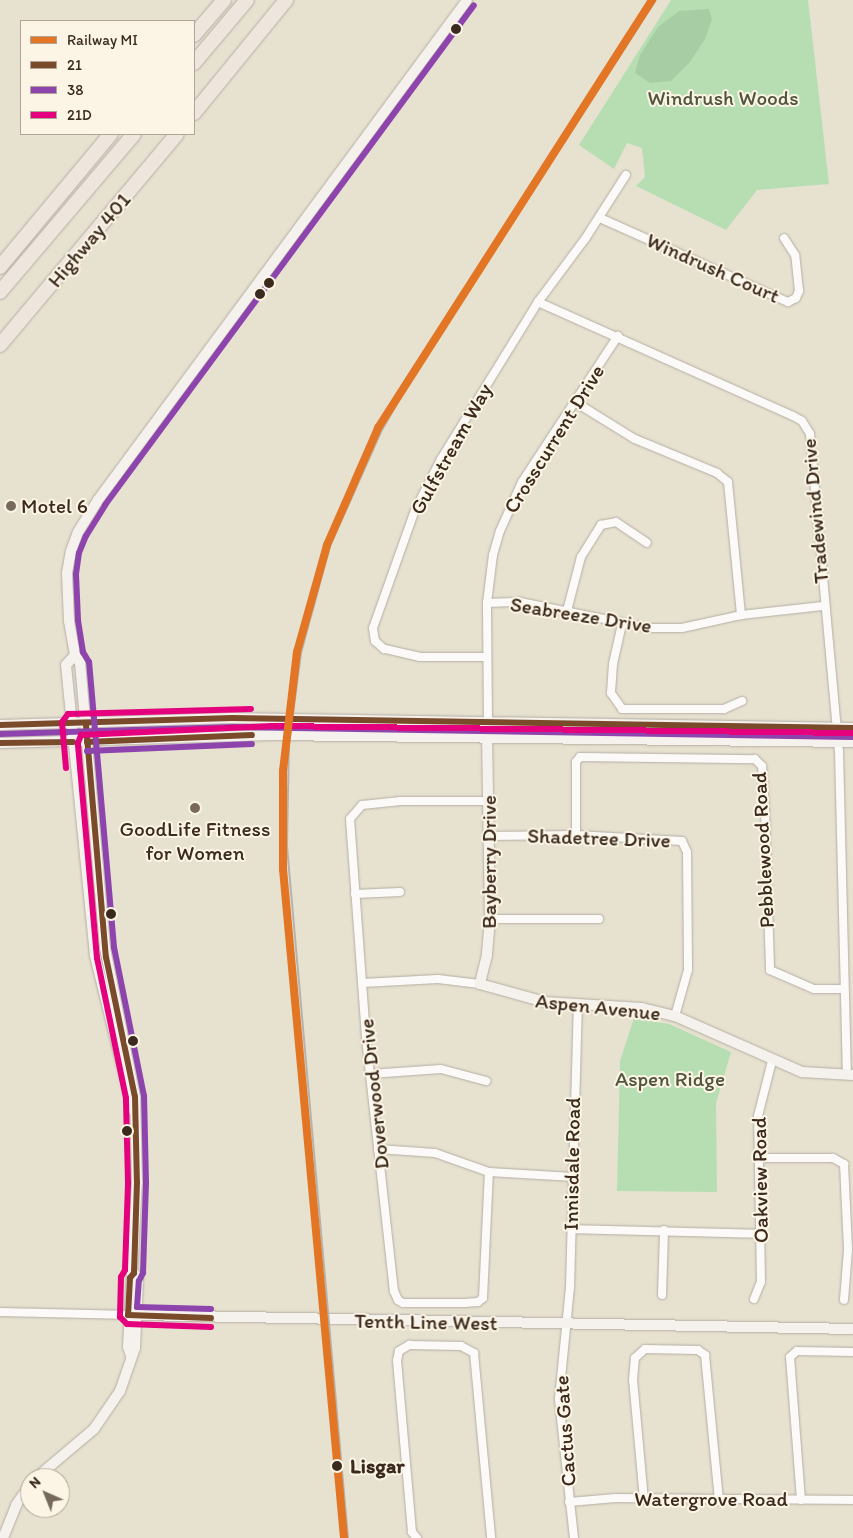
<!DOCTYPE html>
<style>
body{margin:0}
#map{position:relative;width:853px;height:1538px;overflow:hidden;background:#e7e1d0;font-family:Itim,sans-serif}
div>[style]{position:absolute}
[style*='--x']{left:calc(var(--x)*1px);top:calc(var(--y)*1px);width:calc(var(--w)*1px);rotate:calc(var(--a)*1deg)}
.green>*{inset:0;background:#b6deb2}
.forest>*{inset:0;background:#a7cda5}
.roads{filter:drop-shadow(0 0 1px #b4aea3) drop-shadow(0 0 1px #b4aea3)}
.street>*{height:8px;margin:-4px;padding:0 4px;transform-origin:4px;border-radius:4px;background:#fbfaf8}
.secondary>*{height:10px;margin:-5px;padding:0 5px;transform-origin:5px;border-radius:5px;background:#f5f2ee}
.highway>*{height:14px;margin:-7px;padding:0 7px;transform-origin:7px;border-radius:7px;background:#eee5dd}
.rail>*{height:2px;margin:-1px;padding:0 1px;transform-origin:1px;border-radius:1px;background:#b6b3af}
.bus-1>*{height:6px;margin:-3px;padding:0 3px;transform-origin:3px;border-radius:3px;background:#7a4b2a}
.bus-2>*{height:6px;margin:-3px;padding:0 3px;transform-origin:3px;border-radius:3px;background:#8e44ad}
.bus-3>*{height:6px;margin:-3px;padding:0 3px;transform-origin:3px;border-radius:3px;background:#e5007d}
.rail-1>*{height:8px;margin:-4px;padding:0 4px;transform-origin:4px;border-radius:4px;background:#e27624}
.dots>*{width:14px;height:14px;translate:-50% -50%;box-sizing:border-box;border:2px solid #fcf5e5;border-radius:50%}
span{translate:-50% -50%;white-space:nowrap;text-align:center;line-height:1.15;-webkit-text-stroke:4px #fcf5e5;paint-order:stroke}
.park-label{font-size:21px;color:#50563d}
.street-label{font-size:21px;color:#3b2a1e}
.poi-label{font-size:21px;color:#3b2a1e}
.left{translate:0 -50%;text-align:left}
.stop-label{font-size:21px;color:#3b2a1e;font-weight:700}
.legend{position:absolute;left:20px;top:20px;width:175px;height:115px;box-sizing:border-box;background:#fcf5e5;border:1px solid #afa495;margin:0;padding:6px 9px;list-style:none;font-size:15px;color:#3b2a1e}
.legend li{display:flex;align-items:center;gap:10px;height:25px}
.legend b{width:25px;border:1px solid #afa495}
.north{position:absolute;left:20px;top:1468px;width:50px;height:50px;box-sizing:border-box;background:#fcf5e5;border:1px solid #afa495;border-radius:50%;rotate:316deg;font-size:14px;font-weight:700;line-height:20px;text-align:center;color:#3b2a1e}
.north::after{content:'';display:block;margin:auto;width:18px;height:22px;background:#776a5c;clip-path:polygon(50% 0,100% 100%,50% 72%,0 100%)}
</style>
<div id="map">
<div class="green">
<i style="clip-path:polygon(671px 0,808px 0,829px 184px,757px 190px,726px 230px,636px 186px,645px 177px,642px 148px,627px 143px,614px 169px,579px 145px)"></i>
<i style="clip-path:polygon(634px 1018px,669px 1024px,731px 1052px,716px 1103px,717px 1192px,617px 1191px,620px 1061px)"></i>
</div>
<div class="forest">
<i style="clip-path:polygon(709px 9px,712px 19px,705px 39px,690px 62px,671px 81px,650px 83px,635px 73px,640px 55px,658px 27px,679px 11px)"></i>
</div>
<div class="roads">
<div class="street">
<i style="--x:600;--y:218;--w:206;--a:24.1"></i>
<i style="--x:788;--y:302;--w:9;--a:-27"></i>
<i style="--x:796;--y:298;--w:8;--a:-67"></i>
<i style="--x:799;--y:291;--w:36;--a:-96"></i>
<i style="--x:795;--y:255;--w:20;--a:-123"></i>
<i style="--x:538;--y:302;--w:279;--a:24.1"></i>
<i style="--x:793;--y:416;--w:10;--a:29"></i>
<i style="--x:802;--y:421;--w:15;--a:58"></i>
<i style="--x:810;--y:434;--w:318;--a:84.8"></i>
<i style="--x:839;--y:751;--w:324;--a:88.6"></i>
<i style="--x:575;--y:402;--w:70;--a:31.7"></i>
<i style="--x:635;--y:439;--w:89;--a:22.5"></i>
<i style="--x:717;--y:473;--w:14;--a:39"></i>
<i style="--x:728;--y:482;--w:134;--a:84.4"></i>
<i style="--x:487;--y:603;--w:33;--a:-2"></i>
<i style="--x:520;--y:602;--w:132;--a:11.4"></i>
<i style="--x:649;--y:628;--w:33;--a:0"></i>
<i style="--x:682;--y:628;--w:60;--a:-12.4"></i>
<i style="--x:741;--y:615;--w:82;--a:-6.3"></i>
<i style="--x:567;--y:611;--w:56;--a:-75.5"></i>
<i style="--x:581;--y:557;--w:38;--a:-58"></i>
<i style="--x:601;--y:525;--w:15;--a:-11"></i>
<i style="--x:616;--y:522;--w:37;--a:34"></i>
<i style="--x:622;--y:624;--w:41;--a:102.7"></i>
<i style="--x:613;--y:664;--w:29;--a:94"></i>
<i style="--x:611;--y:693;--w:19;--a:55"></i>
<i style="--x:622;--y:709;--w:102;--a:0"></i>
<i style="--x:724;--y:709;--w:20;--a:-24"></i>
<i style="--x:487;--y:657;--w:67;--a:180"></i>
<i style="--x:420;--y:657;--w:37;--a:-167"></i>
<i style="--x:384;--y:649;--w:12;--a:-138"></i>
<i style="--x:375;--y:641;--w:13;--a:-99"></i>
<i style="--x:373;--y:628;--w:125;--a:-70.4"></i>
<i style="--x:415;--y:510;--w:57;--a:-63"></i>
<i style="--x:441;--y:459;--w:185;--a:-58.3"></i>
<i style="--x:538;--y:302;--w:79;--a:-53.3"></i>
<i style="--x:585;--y:239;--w:76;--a:-57.4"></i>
<i style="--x:488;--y:723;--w:120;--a:-90.5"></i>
<i style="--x:487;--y:603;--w:48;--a:-82.9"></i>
<i style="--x:493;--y:555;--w:25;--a:-74"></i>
<i style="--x:500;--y:531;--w:54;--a:-65.8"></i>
<i style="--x:522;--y:482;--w:175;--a:-56.7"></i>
<i style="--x:488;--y:801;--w:87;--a:180"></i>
<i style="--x:401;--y:801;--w:39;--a:174"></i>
<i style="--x:362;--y:805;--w:18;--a:131"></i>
<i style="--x:350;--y:819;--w:220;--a:85.8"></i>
<i style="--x:366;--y:1038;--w:255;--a:83.7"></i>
<i style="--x:394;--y:1291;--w:10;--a:66"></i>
<i style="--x:398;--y:1300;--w:6;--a:31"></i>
<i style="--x:403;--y:1303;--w:62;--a:0"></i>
<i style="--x:465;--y:1303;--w:13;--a:-4"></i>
<i style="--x:478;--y:1302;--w:6;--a:-39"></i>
<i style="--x:483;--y:1298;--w:126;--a:-87.3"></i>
<i style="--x:576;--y:835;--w:73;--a:-90"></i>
<i style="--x:576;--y:762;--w:6;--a:-51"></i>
<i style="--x:580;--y:757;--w:175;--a:0.7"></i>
<i style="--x:755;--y:759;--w:10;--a:45"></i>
<i style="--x:762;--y:766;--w:43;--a:86"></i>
<i style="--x:765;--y:809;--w:161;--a:88.2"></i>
<i style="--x:770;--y:970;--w:48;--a:23.4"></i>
<i style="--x:814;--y:989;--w:30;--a:0"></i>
<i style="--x:489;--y:836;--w:87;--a:-0.7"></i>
<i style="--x:576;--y:835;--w:106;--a:3.2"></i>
<i style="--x:682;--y:841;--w:12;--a:66"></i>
<i style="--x:687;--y:852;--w:118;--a:89.5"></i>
<i style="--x:688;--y:970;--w:48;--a:105.8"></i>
<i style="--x:355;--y:894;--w:45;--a:-2.5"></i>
<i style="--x:490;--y:919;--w:109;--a:0"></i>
<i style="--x:363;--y:983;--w:75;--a:-3.1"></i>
<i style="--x:438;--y:979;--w:42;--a:6.8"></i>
<i style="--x:370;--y:1074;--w:71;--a:-4"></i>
<i style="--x:441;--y:1069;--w:47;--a:14.9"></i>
<i style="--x:378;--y:1149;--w:57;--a:4"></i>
<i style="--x:435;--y:1153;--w:57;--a:19.4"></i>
<i style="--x:489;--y:1172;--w:84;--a:3.4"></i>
<i style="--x:758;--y:1158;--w:75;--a:0"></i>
<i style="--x:833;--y:1158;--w:13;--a:29"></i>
<i style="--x:844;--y:1164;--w:86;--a:87.3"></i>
<i style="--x:848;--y:1250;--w:50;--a:94.6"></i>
<i style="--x:571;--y:1229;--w:191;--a:1.5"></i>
<i style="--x:662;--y:1295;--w:65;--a:-88.2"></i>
<i style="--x:754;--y:1299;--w:18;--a:-68"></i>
<i style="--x:761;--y:1282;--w:166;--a:-91"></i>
<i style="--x:758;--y:1116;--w:57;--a:-75.7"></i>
<i style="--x:0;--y:1312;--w:133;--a:1.3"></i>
<i style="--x:644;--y:1500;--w:121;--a:-95.2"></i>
<i style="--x:633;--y:1380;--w:22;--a:-85"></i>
<i style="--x:635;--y:1358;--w:13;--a:-42"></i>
<i style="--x:645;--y:1349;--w:53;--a:1.1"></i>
<i style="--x:698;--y:1350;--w:9;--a:36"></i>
<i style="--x:705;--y:1355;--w:147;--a:84.5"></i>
<i style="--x:801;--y:1500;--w:143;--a:-94.4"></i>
<i style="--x:790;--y:1357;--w:9;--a:-41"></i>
<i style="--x:797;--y:1351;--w:56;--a:1"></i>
<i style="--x:569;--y:1502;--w:47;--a:-4.9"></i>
<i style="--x:616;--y:1498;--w:237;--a:0.5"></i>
<i style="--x:417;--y:1538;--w:8;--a:-130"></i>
<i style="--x:412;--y:1532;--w:172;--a:-95"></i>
<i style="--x:397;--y:1361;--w:10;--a:-79"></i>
<i style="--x:399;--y:1351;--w:12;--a:-31"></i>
<i style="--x:409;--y:1345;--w:52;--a:1.1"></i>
<i style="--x:461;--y:1346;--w:15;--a:28"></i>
<i style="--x:474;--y:1353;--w:186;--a:84.7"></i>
<i style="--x:574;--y:1538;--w:140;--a:-96.2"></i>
<i style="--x:559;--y:1399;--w:113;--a:-84.4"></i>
<i style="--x:570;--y:1287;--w:282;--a:-88.4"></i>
</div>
<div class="secondary">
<i style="--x:75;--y:655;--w:13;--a:132"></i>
<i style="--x:66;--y:665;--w:292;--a:84.3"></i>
<i style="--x:95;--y:956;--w:159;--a:76.1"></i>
<i style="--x:0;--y:725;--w:232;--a:-1.7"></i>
<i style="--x:232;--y:718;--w:621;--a:0.92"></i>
<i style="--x:487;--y:733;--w:186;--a:89.1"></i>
<i style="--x:490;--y:919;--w:36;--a:95"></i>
<i style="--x:487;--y:955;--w:30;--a:104"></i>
<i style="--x:480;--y:984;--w:67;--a:15.5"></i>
<i style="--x:545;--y:1002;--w:97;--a:3.5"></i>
<i style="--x:642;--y:1008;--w:34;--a:14"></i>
<i style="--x:675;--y:1016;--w:139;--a:23.8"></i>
<i style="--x:802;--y:1072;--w:51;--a:3.4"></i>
<i style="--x:0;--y:743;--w:272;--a:-1.7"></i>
<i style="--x:272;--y:735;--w:581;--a:0.69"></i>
<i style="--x:138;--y:1315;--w:715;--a:1.12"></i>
<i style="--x:131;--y:1356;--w:9;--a:-108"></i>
<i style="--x:128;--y:1347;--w:165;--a:-86.9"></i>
<i style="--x:137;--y:1182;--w:85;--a:-91.3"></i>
<i style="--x:135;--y:1097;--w:152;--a:-101.4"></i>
<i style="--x:105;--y:948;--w:286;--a:-95"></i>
<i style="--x:80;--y:663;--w:9;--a:-122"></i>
<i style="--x:75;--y:655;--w:35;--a:-100"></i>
<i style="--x:69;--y:621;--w:48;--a:-92.4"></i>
<i style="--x:67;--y:573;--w:22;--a:-80"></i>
<i style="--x:71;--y:551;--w:20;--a:-70"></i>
<i style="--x:78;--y:532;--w:38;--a:-58"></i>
<i style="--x:98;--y:500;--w:621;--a:-53.57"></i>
<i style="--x:36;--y:1478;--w:76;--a:-40.2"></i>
<i style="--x:94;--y:1429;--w:46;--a:-55.6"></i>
<i style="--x:120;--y:1391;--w:46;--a:-70.8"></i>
<i style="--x:135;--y:1348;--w:69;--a:-87.5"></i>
<i style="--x:138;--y:1279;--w:7;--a:-124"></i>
<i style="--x:3;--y:1538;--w:35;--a:-68"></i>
<i style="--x:16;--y:1505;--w:24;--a:-55"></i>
</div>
<div class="highway">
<i style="--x:194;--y:35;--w:46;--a:-49.4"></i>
<i style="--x:194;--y:63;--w:82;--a:-49.9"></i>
<i style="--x:194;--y:113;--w:146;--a:-50.8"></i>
<i style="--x:0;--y:267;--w:173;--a:-50.2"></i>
<i style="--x:0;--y:292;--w:207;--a:-49.7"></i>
<i style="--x:0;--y:345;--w:275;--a:-50"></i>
</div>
</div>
<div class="rail">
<i style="--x:348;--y:1538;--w:695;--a:-95.04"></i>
<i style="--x:287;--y:846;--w:102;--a:-88.9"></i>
<i style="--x:289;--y:744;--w:92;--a:-82.5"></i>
<i style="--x:301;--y:653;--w:111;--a:-74.8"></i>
<i style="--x:330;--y:546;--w:127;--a:-65.9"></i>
<i style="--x:382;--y:430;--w:64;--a:-60.3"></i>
<i style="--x:414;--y:374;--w:445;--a:-57.1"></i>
</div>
<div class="bus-1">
<i style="--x:0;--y:725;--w:232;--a:-1.7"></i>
<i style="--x:232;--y:718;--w:621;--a:0.92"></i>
<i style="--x:86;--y:725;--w:233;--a:85.1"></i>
<i style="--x:106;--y:957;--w:143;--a:78.3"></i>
<i style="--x:135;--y:1097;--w:85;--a:88.7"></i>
<i style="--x:137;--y:1182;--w:91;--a:91.9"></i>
<i style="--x:134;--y:1273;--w:6;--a:129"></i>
<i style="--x:130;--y:1278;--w:37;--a:93"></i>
<i style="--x:87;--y:742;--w:165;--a:-2.4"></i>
<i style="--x:0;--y:743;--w:73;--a:-0.8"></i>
<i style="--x:128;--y:1315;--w:83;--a:2.1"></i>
</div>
<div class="bus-2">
<i style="--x:0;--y:734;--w:232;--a:-1.7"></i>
<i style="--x:232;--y:727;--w:621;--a:0.92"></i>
<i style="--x:87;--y:751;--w:165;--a:-2.4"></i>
<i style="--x:211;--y:1309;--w:74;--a:-178.5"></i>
<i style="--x:137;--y:1307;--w:26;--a:-86"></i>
<i style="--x:139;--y:1281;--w:9;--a:-63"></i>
<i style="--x:143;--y:1273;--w:91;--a:-88.1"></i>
<i style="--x:146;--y:1182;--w:86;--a:-91.3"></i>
<i style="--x:144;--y:1096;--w:152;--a:-101.4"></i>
<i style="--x:114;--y:947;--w:286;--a:-95"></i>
<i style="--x:89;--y:662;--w:12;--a:-121"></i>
<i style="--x:83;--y:652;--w:32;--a:-99"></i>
<i style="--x:78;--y:620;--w:46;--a:-92.5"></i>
<i style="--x:76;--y:574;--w:21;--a:-82"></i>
<i style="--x:79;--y:553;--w:18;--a:-68"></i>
<i style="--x:86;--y:536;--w:36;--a:-58"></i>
<i style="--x:105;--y:505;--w:621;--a:-53.57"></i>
</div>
<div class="bus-3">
<i style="--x:66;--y:768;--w:46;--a:-95"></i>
<i style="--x:62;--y:722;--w:10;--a:-53"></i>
<i style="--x:68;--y:714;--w:183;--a:-1.6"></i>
<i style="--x:211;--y:1327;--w:84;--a:-178"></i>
<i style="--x:127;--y:1324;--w:10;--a:-135"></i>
<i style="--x:120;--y:1317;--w:40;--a:-88.6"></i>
<i style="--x:121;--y:1277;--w:8;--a:-60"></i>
<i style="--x:125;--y:1270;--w:88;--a:-88"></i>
<i style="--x:128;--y:1182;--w:84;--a:-91.4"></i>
<i style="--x:126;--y:1098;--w:143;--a:-101.7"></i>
<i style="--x:97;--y:958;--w:216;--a:-95.1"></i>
<i style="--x:78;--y:743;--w:9;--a:-69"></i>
<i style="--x:81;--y:735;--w:191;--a:-2.7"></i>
<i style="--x:272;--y:726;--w:581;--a:0.69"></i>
</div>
<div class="rail-1">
<i style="--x:344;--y:1538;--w:672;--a:-95.21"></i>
<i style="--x:283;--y:869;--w:98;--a:-90"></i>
<i style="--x:283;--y:771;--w:120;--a:-83.3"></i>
<i style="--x:297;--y:652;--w:111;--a:-74.3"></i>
<i style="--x:327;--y:545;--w:128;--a:-66.4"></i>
<i style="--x:378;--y:428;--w:508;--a:-57.37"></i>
</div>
<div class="dots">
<i style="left:456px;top:29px;background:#3b2a1e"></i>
<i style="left:269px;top:283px;background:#3b2a1e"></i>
<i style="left:260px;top:294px;background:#3b2a1e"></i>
<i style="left:11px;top:506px;background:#776a5c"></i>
<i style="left:195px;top:808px;background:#776a5c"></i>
<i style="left:111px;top:914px;background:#3b2a1e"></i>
<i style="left:133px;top:1041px;background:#3b2a1e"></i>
<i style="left:127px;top:1131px;background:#3b2a1e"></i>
<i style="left:337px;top:1466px;background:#3b2a1e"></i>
</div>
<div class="park-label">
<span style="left:723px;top:98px">Windrush Woods</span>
<span style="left:670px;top:1079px">Aspen Ridge</span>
</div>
<div class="street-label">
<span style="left:89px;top:240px;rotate:-50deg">Highway 401</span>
<span style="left:713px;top:268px;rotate:24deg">Windrush Court</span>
<span style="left:554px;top:439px;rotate:-58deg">Crosscurrent Drive</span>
<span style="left:451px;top:449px;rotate:-61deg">Gulfstream Way</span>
<span style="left:815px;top:511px;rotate:-95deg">Tradewind Drive</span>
<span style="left:581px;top:615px;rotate:9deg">Seabreeze Drive</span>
<span style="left:599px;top:838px;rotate:2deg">Shadetree Drive</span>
<span style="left:763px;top:850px;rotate:-93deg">Pebblewood Road</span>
<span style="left:489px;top:862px;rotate:-90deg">Bayberry Drive</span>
<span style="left:598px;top:1007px;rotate:6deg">Aspen Avenue</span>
<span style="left:374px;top:1094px;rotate:-96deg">Doverwood Drive</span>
<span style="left:572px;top:1164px;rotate:-89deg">Innisdale Road</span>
<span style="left:760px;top:1180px;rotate:-91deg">Oakview Road</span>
<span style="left:426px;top:1322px;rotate:1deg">Tenth Line West</span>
<span style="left:565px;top:1431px;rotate:-94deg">Cactus Gate</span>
<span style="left:711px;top:1499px">Watergrove Road</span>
</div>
<div class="poi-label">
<span class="left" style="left:21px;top:506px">Motel 6</span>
<span style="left:195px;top:841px">GoodLife Fitness<br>for Women</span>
</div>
<div class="stop-label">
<span class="left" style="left:350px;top:1466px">Lisgar</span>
</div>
<ul class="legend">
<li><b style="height:6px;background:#e27624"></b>Railway MI</li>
<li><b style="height:6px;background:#7a4b2a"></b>21</li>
<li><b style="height:6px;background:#8e44ad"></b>38</li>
<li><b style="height:6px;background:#e5007d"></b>21D</li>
</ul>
<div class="north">N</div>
</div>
